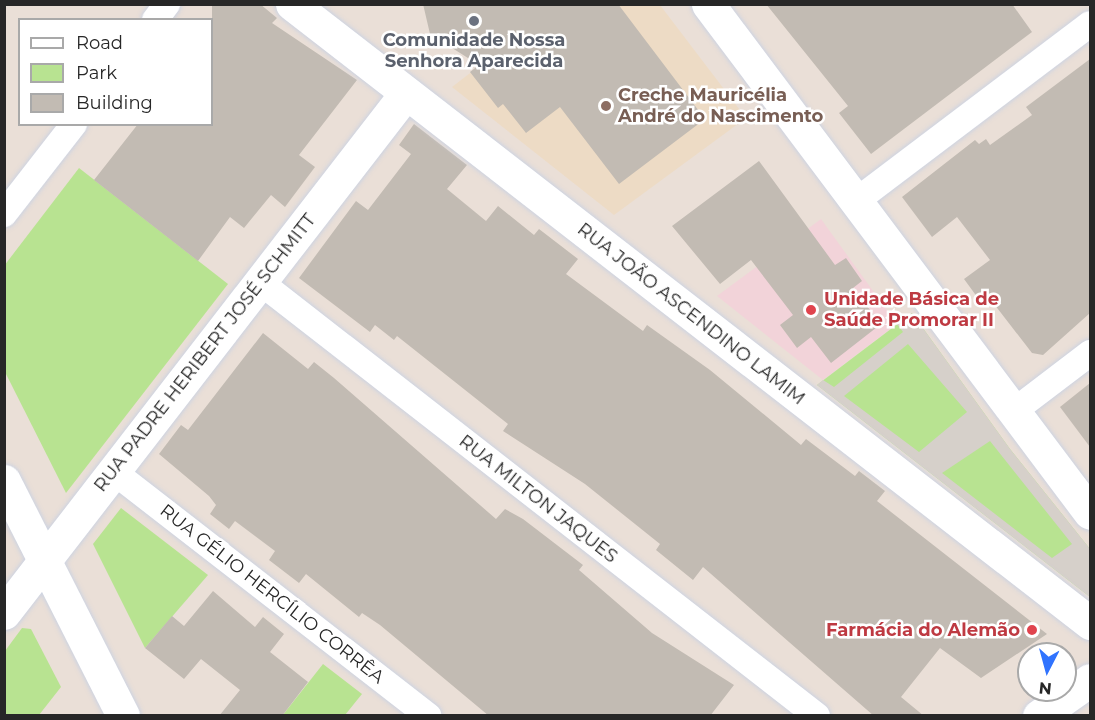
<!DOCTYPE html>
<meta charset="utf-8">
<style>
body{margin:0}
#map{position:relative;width:1095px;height:720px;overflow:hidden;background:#eadfd7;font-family:Montserrat,sans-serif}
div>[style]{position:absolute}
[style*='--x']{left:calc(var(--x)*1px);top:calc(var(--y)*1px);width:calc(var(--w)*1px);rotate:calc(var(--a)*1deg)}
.education>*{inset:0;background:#eddbc5}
.medical>*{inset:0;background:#f2d3d9}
.green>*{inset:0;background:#b8e391}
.plaza>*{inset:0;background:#d6d0ca}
.building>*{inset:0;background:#c2bbb3}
.roads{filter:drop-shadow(0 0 2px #cdd3e1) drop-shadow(0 0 2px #cdd3e1)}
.minor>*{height:26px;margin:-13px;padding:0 13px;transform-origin:13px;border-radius:13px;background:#fff}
.tertiary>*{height:33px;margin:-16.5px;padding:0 16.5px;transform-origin:16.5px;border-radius:16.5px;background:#fff}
.secondary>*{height:33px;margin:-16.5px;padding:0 16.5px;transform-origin:16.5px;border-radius:16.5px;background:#fff}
.dots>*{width:16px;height:16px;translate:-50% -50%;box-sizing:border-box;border:3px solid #fff;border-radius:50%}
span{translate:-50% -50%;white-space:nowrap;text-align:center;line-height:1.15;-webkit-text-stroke:5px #fff;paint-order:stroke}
.worship-label{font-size:18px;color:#5b616d;font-weight:700}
.education-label{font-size:18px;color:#785e54;font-weight:700}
.left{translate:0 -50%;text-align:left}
.health-label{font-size:18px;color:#be3a42;font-weight:700}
.right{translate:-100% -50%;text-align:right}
.street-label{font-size:18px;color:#272727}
.frame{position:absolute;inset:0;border:6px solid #272727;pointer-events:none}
.legend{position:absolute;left:18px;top:18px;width:195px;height:108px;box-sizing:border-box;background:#fff;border:2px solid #a9a9a9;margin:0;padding:8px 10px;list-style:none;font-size:18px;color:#272727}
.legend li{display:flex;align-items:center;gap:12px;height:30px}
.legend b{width:30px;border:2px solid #a9a9a9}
.north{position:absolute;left:1017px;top:642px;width:60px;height:60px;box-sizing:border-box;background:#fff;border:2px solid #a9a9a9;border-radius:50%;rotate:186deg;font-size:16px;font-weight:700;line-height:24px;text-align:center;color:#272727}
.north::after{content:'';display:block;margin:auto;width:21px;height:27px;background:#3073fe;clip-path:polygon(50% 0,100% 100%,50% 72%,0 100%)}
</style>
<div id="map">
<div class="education">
<i style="clip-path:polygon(558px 5px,660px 5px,746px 118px,614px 215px,452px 87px)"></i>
</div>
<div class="medical">
<i style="clip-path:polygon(821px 219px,897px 324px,823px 380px,717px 296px)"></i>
</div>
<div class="green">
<i style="clip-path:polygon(79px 168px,228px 284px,66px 493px,5px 372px,4px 266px)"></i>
<i style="clip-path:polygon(912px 313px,1010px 449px,1090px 549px,1090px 597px,817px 385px)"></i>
<i style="clip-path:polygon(121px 508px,208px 575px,145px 648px,93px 544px)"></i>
<i style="clip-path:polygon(22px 628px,31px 629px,61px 687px,39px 715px,5px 715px,5px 651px)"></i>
<i style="clip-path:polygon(323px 664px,362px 694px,345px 715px,282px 716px)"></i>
</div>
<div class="plaza">
<i style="clip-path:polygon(evenodd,912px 313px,1010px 449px,1090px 549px,1090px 597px,817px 385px,823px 380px,834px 387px,903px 332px,897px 324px,912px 313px,908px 344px,967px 412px,919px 452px,844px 396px,908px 344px,912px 313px,990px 441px,1072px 544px,1052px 558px,942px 473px,990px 441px)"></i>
</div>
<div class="building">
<i style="clip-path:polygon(212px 4px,260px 4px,277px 18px,272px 23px,357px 80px,299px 155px,315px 167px,285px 207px,271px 195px,244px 228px,230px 217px,198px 261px,94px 180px,138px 124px,212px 124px)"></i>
<i style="clip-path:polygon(423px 4px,618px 4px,705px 119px,619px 184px,560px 107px,526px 133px,503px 104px,498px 108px,470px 72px,479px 65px,430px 34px)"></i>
<i style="clip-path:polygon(766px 4px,1012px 4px,1032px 32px,871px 154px,839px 113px,848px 106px)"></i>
<i style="clip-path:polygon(1090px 59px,1090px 313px,1043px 355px,1032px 353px,991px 300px,983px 305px,964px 279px,990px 260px,957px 217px,932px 237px,902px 197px,975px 140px,979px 144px,986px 139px,990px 145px,1032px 115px,1026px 107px)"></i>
<i style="clip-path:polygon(414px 124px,467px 165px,447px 189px,486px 221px,498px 206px,534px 235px,539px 229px,578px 259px,566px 274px,643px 331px,647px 325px,710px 370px,801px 445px,806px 439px,855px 476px,859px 471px,885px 491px,877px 501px,1047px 634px,981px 678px,940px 648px,901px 697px,924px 716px,874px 716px,703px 567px,693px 580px,656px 550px,660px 544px,585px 484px,503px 431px,508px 424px,397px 336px,394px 340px,375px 325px,370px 332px,299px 278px,356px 201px,368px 210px,411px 154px,399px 145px)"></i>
<i style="clip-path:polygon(759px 161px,835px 265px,846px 258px,862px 281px,853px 288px,881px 324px,831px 363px,811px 337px,797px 348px,780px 325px,793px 315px,751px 260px,720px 284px,672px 226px)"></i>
<i style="clip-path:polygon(263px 333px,308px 369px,314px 362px,334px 378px,496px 519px,505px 509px,523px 519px,583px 565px,579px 570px,652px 633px,734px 685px,710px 716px,489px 716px,380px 625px,362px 613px,359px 617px,306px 574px,299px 583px,269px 560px,275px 551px,235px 521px,229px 529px,210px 514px,216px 505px,209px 496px,159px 454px,181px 425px,188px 430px)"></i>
<i style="clip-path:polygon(1090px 383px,1090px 447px,1060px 407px)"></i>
<i style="clip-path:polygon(213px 591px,255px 627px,263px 617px,284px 634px,270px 652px,308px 682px,282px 716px,219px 716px,240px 690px,201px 659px,184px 679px,145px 648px,172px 616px,184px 626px)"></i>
</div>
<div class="roads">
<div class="minor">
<i style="--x:155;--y:20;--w:20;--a:-53"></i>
<i style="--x:856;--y:201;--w:293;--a:-37.1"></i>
<i style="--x:4;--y:214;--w:114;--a:-52.1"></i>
<i style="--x:260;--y:282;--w:706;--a:37.92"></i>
<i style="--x:1014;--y:411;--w:96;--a:-37.3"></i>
<i style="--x:114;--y:472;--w:398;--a:37.8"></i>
</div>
<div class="tertiary">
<i style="--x:292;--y:4;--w:1010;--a:37.8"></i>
<i style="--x:708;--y:4;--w:636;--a:53.11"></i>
<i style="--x:4;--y:613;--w:657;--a:-52.29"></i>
</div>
<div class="secondary">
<i style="--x:4;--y:481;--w:263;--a:63.1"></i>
<i style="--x:1039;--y:716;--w:62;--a:-35.2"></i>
</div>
</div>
<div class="dots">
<i style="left:474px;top:21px;background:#6b7280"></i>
<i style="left:606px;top:106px;background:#8d6e63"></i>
<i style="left:811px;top:310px;background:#e0444e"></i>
<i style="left:1032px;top:630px;background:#e0444e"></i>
</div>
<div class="worship-label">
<span style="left:474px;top:51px">Comunidade Nossa<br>Senhora Aparecida</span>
</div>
<div class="education-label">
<span class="left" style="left:618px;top:106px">Creche Mauricélia<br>André do Nascimento</span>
</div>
<div class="health-label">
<span class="left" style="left:824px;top:310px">Unidade Básica de<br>Saúde Promorar II</span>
<span class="right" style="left:1020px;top:630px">Farmácia do Alemão</span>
</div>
<div class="street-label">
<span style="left:691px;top:314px;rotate:38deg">RUA JOÃO ASCENDINO LAMIM</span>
<span style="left:205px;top:353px;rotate:-52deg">RUA PADRE HERIBERT JOSÉ SCHMITT</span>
<span style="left:538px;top:499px;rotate:38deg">RUA MILTON JAQUES</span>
<span style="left:272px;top:594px;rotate:38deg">RUA GÉLIO HERCÍLIO CORRÊA</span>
</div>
<div class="frame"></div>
<ul class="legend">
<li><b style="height:8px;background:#fff"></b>Road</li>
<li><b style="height:16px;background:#b8e391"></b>Park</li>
<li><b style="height:16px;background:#c2bbb3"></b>Building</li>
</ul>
<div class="north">N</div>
</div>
